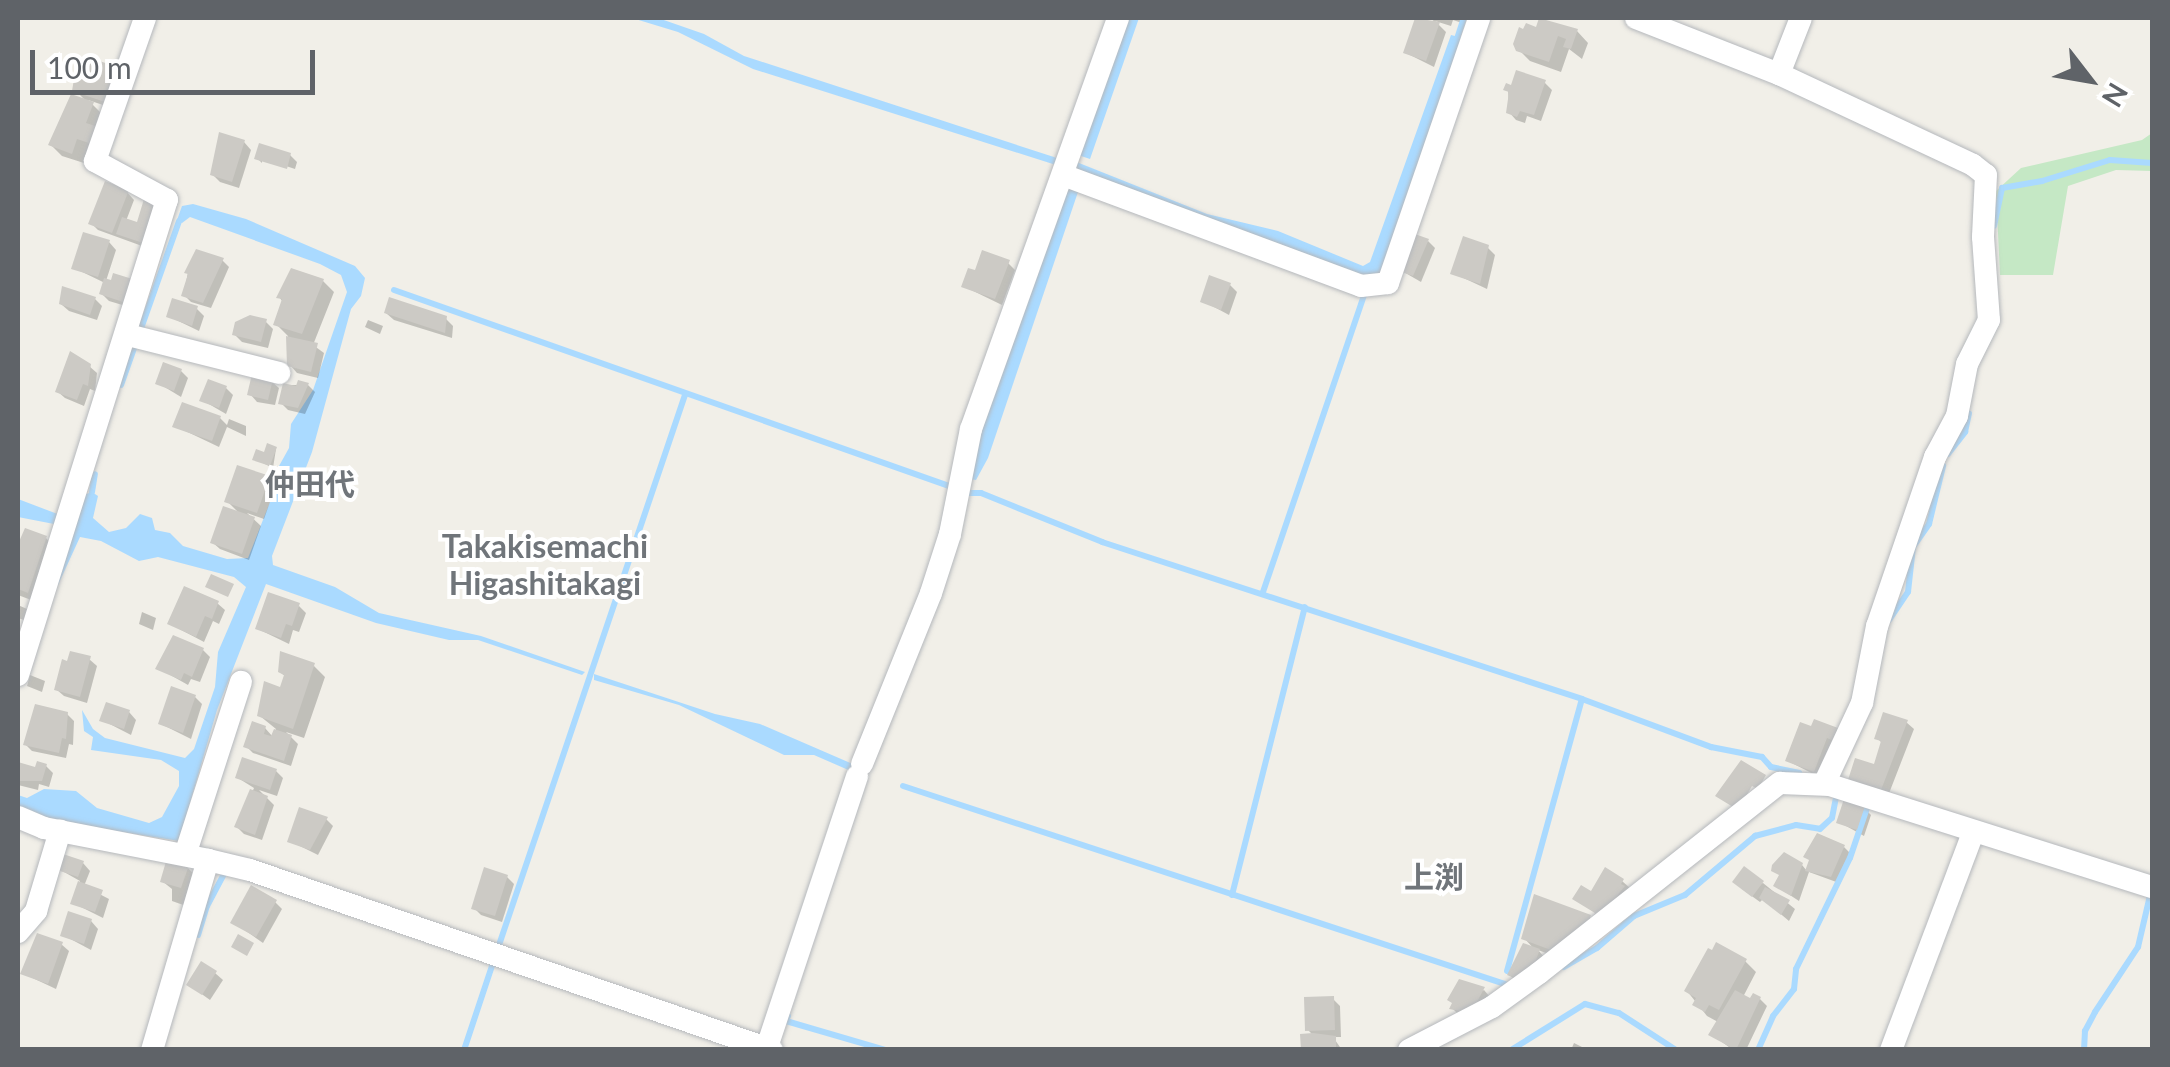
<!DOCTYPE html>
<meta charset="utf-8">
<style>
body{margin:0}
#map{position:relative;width:2170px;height:1067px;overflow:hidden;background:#f1efe8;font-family:Lato,"Noto Sans JP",sans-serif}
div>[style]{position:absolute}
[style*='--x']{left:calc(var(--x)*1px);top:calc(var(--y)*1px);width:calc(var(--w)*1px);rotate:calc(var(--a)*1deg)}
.green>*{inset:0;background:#c5e8c5}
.water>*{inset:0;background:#aadaff}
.shadow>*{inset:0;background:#0003}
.stream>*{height:6px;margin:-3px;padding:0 3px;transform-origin:3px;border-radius:3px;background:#aadaff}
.building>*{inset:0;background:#cccac5}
.roads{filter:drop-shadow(0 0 2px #b5b8bc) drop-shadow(0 0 2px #b5b8bc)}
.street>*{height:22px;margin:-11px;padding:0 11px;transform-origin:11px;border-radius:11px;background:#fff}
span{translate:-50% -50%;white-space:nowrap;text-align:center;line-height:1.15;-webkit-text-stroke:8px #fff;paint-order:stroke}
.neighbourhood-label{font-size:30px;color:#70757a;font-weight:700}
.quarter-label{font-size:32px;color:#70757a;font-weight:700}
.frame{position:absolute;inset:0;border:20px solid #5f6368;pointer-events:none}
.north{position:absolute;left:2040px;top:30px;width:100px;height:100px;-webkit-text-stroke:8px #fff;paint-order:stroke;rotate:121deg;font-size:28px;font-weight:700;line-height:40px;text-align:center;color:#5f6368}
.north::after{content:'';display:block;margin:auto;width:35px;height:45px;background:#5f6368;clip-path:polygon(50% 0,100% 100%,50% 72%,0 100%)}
.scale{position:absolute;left:30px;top:50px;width:285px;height:45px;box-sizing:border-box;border:5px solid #5f6368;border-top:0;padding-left:12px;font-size:30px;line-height:35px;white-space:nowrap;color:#5f6368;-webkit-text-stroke:8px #fff;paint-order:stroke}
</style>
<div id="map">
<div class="green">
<i style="clip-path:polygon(2152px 133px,2152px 171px,2116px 170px,2068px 186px,2053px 275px,2000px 275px,1996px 191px,2021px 168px,2142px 140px)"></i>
</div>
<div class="water">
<i style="clip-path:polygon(632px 18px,658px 18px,704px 34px,744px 56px,1057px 158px,1056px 165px,753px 69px,678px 32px)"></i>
<i style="clip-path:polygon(1126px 18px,1139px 18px,1090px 159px,1078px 155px)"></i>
<i style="clip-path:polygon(1451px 35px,1463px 38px,1384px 270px,1373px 278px,1347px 274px,1071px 170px,1074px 161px,1207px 214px,1278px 231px,1363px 266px,1370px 262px)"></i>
<i style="clip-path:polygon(1066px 184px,1079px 189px,988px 458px,976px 480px,969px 479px,979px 429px)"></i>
<i style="clip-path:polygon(193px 204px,246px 219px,355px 266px,365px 278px,361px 296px,351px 309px,312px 452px,272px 556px,273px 565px,335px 587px,379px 613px,481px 636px,585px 672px,582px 675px,478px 640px,449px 640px,376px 623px,266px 584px,217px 710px,179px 841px,53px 821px,18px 808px,18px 795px,27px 798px,44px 789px,76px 791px,97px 808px,149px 823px,162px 817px,179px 786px,179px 771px,161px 760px,91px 750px,93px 737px,84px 731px,82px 710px,93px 729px,105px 738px,185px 758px,194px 749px,215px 687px,218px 652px,246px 587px,234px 577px,158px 557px,139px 561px,101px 541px,80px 537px,58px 585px,53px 583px,54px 524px,18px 517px,18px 499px,68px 518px,81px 496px,92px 492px,98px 496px,93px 518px,109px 532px,126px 528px,140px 514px,152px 518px,155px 530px,170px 533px,183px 546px,227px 559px,248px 558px,270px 502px,274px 475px,289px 448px,291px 424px,313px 390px,347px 292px,341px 275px,320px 264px,190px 217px,182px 223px,177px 220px,182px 206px)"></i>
<i style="clip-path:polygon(594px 674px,715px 714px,760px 724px,855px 765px,853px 772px,814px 755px,784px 755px,679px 705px,594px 680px)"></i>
</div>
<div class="shadow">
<i style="clip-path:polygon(1418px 18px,1436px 23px,1430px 18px,1463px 18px,1462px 23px,1453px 20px,1451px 26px,1435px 21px,1446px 32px,1434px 67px,1406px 53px)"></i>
<i style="clip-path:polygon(1538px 30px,1577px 31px,1588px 43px,1582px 59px,1569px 49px,1561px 72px,1530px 61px,1518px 49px)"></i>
<i style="clip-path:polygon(78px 71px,112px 108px,88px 100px,104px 116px,84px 163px,62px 156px,51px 145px,87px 102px,75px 90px)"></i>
<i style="clip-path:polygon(1545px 83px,1552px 90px,1541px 121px,1527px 116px,1525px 123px,1516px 120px,1509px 112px,1508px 87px)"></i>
<i style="clip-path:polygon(244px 142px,251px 150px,239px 188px,220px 182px,213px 175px)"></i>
<i style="clip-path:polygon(290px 155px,297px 162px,295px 169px,262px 158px,262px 163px,257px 158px)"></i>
<i style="clip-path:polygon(127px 192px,134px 200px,126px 221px,153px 250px,98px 230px,91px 223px)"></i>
<i style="clip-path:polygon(1428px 241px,1435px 248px,1421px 282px,1402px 271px)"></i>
<i style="clip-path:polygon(109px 242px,116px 250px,106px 281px,139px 310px,109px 301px,102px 294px,105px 283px,74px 268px)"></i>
<i style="clip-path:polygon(1487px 247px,1495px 255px,1487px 289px,1453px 273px)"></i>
<i style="clip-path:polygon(222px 260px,229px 267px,211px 308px,191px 302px,184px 295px,189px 266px)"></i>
<i style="clip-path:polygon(1008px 263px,1015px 270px,1002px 305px,963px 286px,976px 274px)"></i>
<i style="clip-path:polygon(323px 281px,334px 292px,313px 345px,324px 353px,318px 378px,297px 373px,290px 365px,288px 336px,276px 324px,283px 302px,279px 297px)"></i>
<i style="clip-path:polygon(1230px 285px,1237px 292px,1229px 315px,1203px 301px)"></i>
<i style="clip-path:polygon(95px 299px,102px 306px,97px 320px,69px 311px,61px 304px)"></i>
<i style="clip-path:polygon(197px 309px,204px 316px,199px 331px,168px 316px)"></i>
<i style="clip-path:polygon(386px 313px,445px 318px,453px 326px,452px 338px,394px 320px)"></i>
<i style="clip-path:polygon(368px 320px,383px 326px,380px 334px,365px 327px)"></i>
<i style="clip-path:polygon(265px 321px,273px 329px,268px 348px,242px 342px,234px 334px)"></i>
<i style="clip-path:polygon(89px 366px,97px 373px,95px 391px,90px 389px,84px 406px,65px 398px,57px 391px)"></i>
<i style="clip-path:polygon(181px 371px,188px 378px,181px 397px,158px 383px)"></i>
<i style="clip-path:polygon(271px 381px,279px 388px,275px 405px,257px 402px,250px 394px)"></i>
<i style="clip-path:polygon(285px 385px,308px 385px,315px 392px,305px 414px,288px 410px,281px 403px)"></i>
<i style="clip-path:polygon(226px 388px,233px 395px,226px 414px,202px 400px)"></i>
<i style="clip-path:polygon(220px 418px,227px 425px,229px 419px,246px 426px,246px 436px,227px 427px,219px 447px,175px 426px)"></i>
<i style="clip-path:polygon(276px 449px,273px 468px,255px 459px,265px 455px)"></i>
<i style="clip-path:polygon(269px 478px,276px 485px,264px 519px,247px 513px,261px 526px,249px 560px,220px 549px,212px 542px,241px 515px,227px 501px)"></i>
<i style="clip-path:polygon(46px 538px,57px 550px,39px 603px,18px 595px,18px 547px)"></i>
<i style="clip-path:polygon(217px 603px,225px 610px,219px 624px,213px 621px,204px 642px,170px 624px)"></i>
<i style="clip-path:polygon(18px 605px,27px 609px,24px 620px,18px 618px)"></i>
<i style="clip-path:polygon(299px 606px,306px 613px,299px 632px,293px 630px,289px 644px,258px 629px)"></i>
<i style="clip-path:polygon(142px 612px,156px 618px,153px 630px,139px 624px)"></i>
<i style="clip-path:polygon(203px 650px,210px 657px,200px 682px,191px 679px,188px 685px,158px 668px)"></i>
<i style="clip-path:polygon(89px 659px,97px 666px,87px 703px,64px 696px,56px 689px)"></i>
<i style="clip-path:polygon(314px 666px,325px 677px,304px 738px,286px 732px,298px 744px,291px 766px,253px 753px,246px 746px,265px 728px,273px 737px,276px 729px,260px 716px,282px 690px,286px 677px,280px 672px)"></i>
<i style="clip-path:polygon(30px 675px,45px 681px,42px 692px,27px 686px)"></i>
<i style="clip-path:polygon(195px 697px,202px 704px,191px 739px,161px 724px)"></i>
<i style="clip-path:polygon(129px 712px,136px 720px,131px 735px,102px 720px)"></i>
<i style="clip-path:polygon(67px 714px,74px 721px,73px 745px,69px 744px,66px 758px,32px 751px,25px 744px)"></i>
<i style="clip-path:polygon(1906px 722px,1914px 729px,1888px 796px,1858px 787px,1876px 767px,1883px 744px,1877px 738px)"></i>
<i style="clip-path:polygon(1837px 730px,1821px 778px,1788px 761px)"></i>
<i style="clip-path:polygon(18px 765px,37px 770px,46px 766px,53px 773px,49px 787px,39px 784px,38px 790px,18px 785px)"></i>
<i style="clip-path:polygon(276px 771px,283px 778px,277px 796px,259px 790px,274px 805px,262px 840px,244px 834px,237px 827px,254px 788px,238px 778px)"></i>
<i style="clip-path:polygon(1864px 808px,1871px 815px,1864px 836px,1839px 822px)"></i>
<i style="clip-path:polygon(326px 819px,333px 826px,318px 855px,290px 841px)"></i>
<i style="clip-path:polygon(1844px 847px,1851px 854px,1839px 883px,1809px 872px,1799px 901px,1776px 886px,1802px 865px,1807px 871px)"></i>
<i style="clip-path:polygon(83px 863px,90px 871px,84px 886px,109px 899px,103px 918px,73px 903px,80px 881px,57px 868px)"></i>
<i style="clip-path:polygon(188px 868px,195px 875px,189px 907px,172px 901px,172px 889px,162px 881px)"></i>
<i style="clip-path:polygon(507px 877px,514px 884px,502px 922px,481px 915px,474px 908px)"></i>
<i style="clip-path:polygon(1622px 881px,1630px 888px,1588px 939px,1582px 956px,1574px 953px,1570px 962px,1538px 950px,1546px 959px,1517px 982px,1510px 975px,1536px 951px,1524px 938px,1589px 917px,1594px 922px,1597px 914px,1575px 899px)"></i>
<i style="clip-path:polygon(1763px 883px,1795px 909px,1789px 921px,1763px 899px,1760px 902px,1742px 889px)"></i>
<i style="clip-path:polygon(275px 902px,282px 909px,263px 943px,233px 922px)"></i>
<i style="clip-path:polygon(91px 921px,98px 929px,91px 950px,63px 935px)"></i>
<i style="clip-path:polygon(61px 944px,69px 951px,56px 989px,22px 973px)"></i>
<i style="clip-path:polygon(1745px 961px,1756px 972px,1743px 997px,1751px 1002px,1760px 999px,1767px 1006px,1746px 1050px,1733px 1050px,1711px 1034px,1718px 1022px,1707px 1016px,1687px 991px)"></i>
<i style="clip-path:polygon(215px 973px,223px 980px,210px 1000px,189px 985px)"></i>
<i style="clip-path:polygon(1484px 990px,1490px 997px,1459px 1015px,1452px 1008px)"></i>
<i style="clip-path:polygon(1333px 999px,1340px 1006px,1341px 1037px,1333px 1037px,1342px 1050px,1303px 1050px,1315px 1037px,1308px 1030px)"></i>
<i style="clip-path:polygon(1574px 1043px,1588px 1050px,1571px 1050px)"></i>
</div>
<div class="stream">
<i style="--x:1455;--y:45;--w:28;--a:-72"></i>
<i style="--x:1994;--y:226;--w:39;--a:-78"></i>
<i style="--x:2002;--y:188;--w:41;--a:-9.9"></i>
<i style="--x:2042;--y:181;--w:71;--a:-17.2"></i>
<i style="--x:2110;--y:160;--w:42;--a:4.1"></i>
<i style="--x:394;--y:290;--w:592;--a:19.45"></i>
<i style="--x:121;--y:385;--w:174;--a:-70.5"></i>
<i style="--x:1948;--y:454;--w:28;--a:-52"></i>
<i style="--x:1965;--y:432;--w:19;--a:-78"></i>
<i style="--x:92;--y:492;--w:18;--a:-81"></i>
<i style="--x:969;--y:493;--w:12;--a:0"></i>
<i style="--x:981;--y:493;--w:131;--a:22"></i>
<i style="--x:1102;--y:542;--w:505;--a:18.11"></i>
<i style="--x:1582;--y:699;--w:138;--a:20.4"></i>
<i style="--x:1711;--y:747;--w:52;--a:11.1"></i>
<i style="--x:1762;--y:757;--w:13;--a:48"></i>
<i style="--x:1771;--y:767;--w:29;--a:12"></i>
<i style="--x:1263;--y:592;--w:316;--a:-71.2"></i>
<i style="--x:1889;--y:620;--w:34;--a:-56"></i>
<i style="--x:1908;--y:592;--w:45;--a:-83.7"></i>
<i style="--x:1913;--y:547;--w:28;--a:-55"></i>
<i style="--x:1929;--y:524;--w:60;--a:-76.4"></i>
<i style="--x:903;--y:786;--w:634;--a:18.21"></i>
<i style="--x:1232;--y:895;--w:297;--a:-75.8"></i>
<i style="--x:198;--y:935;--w:30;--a:-73"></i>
<i style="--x:207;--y:906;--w:38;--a:-62"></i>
<i style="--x:225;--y:872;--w:4;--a:14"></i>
<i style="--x:498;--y:948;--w:584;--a:-71.32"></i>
<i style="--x:1564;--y:967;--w:38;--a:-30"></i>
<i style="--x:1597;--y:948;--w:49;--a:-40.9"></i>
<i style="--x:1634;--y:916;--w:55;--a:-22.4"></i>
<i style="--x:1685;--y:895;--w:92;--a:-40.1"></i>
<i style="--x:1755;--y:836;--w:42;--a:-15"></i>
<i style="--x:1796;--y:825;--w:24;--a:9"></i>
<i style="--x:1820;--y:829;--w:16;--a:-43"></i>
<i style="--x:1832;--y:818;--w:26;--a:-79"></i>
<i style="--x:1507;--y:971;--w:282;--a:-74.6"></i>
<i style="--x:788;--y:1016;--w:5;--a:112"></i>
<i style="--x:786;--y:1021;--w:104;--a:16.2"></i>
<i style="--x:464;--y:1050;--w:95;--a:-71.6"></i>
<i style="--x:1511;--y:1050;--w:87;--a:-31.9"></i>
<i style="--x:1585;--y:1004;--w:35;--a:15"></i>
<i style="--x:1619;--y:1013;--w:68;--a:33"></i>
<i style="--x:1758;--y:1050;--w:37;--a:-66"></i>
<i style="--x:1773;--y:1016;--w:34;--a:-52"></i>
<i style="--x:1794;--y:989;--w:20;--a:-84"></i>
<i style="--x:1796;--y:969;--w:123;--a:-64.1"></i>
<i style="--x:1850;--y:858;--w:53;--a:-71.2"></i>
<i style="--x:2084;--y:1050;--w:19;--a:-87"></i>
<i style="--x:2085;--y:1031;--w:21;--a:-62"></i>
<i style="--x:2095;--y:1012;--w:78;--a:-56.5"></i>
<i style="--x:2138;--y:947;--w:57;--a:-76.9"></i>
</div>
<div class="building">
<i style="clip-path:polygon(1415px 18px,1440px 22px,1426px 61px,1403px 53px)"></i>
<i style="clip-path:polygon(1539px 18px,1578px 29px,1571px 49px,1563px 47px,1566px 39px,1558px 36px,1549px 62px,1516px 51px,1513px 44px,1519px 27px,1523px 29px,1526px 23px,1536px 27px)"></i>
<i style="clip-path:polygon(91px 58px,117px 67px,105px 102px,72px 91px,76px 67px,86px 71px)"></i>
<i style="clip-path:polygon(1516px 70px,1546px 80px,1534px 115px,1520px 111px,1517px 117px,1506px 113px,1509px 92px,1503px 90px,1506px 83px,1511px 85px)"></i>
<i style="clip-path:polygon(71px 94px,94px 102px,86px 123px,98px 127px,92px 144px,77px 139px,72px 154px,48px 145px)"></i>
<i style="clip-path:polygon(219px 132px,245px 140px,232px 182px,210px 175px)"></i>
<i style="clip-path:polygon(259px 143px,291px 153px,287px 169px,254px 159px)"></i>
<i style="clip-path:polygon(105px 181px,129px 190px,112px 233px,88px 224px)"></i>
<i style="clip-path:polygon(144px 199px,159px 204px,146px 244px,116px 234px,122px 217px,137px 222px)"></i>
<i style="clip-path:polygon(83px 232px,110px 240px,98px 277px,71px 269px)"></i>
<i style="clip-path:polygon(1412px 233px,1429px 239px,1413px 276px,1399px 271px)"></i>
<i style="clip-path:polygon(1463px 236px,1489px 245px,1480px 284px,1450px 274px)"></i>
<i style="clip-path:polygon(196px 249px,224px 258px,203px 303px,181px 296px,188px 274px,184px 273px)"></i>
<i style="clip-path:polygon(982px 250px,1010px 260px,995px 299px,961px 287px,968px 268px,975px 270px)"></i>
<i style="clip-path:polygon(291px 268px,324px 279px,302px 334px,273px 325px,282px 299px,276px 298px)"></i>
<i style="clip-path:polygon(113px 273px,139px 281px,132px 305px,99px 294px,104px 278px,111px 280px)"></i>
<i style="clip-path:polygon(1209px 275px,1231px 283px,1221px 310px,1200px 302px)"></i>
<i style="clip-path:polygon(62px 286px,96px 297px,90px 315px,59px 304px)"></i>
<i style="clip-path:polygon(389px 297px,447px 316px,445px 333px,384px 313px)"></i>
<i style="clip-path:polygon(172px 298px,198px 306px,192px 326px,166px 317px)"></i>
<i style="clip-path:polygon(250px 315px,267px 319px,261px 342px,232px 335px,235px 322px)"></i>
<i style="clip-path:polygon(286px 336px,318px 343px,311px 372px,287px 366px)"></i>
<i style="clip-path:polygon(70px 351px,91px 364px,88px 386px,83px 384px,77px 400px,55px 392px)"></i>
<i style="clip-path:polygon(163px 362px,182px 369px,174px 391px,155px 384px)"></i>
<i style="clip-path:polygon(252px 374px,273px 379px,268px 400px,247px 395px)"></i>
<i style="clip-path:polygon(208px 379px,227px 386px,219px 408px,199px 401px)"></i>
<i style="clip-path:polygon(298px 380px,309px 383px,298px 408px,278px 404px,283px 383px,296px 386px)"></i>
<i style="clip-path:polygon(182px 402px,221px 416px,212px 441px,172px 427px)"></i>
<i style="clip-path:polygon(267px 443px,277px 447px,270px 466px,252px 460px,256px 449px,264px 452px)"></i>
<i style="clip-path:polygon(237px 465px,270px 476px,257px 513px,224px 502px)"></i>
<i style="clip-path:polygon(223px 506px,255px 517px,242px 554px,210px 543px)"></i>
<i style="clip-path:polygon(25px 528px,47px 536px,28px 593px,18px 589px,18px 544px)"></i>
<i style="clip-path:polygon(211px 574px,234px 584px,228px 597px,205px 587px)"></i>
<i style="clip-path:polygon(184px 586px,219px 601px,212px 619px,205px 616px,196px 637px,167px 624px)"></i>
<i style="clip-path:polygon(268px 592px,300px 603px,292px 626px,286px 624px,281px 638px,255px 629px)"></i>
<i style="clip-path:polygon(173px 635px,204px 648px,192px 677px,184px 673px,181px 680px,155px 669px)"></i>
<i style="clip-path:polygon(70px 651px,91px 656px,80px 697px,54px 690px,62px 659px,67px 661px)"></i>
<i style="clip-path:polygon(280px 651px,315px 663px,293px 729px,257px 716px,264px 681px,280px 687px,284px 675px,278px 672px)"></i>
<i style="clip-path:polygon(171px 686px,196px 695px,183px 733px,158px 724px)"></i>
<i style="clip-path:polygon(106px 702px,130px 710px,124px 729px,99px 721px)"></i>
<i style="clip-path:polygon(35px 704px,68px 712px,66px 739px,62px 738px,59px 753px,23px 745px)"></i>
<i style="clip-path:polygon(1883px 712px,1908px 720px,1881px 790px,1848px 780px,1855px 758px,1874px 764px,1881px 741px,1874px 739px)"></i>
<i style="clip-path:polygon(1814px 719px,1838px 728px,1834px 741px,1827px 738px,1814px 772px,1785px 761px,1800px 722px,1811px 726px)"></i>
<i style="clip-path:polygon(252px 721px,266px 726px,264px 734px,271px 736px,274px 729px,292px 735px,284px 761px,243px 747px)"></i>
<i style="clip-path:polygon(242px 757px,277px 769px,270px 790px,235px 778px)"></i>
<i style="clip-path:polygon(1741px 760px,1766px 775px,1758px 789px,1752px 786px,1738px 810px,1715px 796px)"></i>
<i style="clip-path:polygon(37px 761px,47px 764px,42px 781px,18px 781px,18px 762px,35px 767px)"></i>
<i style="clip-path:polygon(250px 789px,268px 796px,255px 835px,234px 827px)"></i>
<i style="clip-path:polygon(1844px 799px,1865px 806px,1857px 830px,1836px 823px)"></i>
<i style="clip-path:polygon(299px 807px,328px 817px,310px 850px,287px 842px)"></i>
<i style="clip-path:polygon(1817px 833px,1845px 845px,1831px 877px,1805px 871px,1809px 860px,1803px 857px)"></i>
<i style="clip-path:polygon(1784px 852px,1803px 863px,1791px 896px,1773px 886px,1779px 875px,1771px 871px,1772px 865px)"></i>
<i style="clip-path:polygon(60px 853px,84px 861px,78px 877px,54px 869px)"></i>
<i style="clip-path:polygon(167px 858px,189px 865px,181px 888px,160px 882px)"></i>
<i style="clip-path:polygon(1744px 866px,1764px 881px,1752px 897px,1732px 882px)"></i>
<i style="clip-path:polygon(484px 867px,508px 875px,495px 916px,471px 909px)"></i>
<i style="clip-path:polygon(1605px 867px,1624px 879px,1621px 884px,1625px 886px,1588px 932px,1595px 913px,1572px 899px,1581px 885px,1591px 891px)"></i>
<i style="clip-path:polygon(78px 881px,103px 890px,95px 912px,70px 904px)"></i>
<i style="clip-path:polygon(251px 885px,277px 900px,256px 937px,230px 923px)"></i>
<i style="clip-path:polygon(1765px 887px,1790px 900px,1781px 915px,1759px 898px)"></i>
<i style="clip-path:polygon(1534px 894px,1591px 915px,1584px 933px,1559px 953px,1521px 939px)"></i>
<i style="clip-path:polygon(68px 911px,92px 919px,84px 944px,60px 936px)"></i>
<i style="clip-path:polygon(37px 933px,63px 942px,48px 984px,20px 974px)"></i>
<i style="clip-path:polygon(238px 934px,254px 943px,247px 956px,231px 947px)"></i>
<i style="clip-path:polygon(1716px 942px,1747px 959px,1719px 1010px,1709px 1005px,1705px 1012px,1692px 1005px,1696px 998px,1684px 991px,1708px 948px,1712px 950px)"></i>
<i style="clip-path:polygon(1523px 943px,1540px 949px,1533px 968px,1519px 980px,1507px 975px)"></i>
<i style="clip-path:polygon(201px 961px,217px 971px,202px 995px,186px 985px)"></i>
<i style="clip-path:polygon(1459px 979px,1485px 987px,1471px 1013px,1449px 1009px,1452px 1003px,1447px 1000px)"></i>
<i style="clip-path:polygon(1735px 990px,1750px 998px,1753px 993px,1761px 997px,1736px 1050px,1708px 1035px)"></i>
<i style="clip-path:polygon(1334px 996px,1335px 1030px,1305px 1031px,1304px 997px)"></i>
<i style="clip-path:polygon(1313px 1033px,1336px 1036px,1336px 1050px,1301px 1050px,1300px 1034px)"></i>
</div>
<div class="roads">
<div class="street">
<i style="--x:1636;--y:18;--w:154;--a:21.4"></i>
<i style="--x:1779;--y:74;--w:214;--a:25.1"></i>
<i style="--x:1973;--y:165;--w:16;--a:38"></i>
<i style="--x:1986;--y:175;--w:62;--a:92.8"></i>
<i style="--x:1983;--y:237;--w:83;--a:85.9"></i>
<i style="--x:1989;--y:320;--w:49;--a:116.6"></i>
<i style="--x:1967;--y:364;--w:53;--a:100.9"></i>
<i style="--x:1957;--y:416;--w:47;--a:118.2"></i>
<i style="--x:1935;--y:457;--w:179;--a:108.9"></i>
<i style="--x:1877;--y:626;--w:78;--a:101"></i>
<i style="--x:1862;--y:703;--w:89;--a:115.1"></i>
<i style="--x:1779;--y:74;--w:60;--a:-68.6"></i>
<i style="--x:1063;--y:175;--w:318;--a:20.4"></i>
<i style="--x:1361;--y:286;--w:27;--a:-6"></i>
<i style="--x:1388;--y:283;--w:280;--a:-71"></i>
<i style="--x:128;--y:335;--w:156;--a:14.1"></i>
<i style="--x:18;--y:675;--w:498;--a:-72.6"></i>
<i style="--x:167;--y:200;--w:82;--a:-151.6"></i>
<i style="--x:95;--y:161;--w:151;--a:-70.7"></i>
<i style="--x:862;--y:764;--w:184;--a:-68"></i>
<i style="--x:931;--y:593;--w:62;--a:-72.1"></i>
<i style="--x:950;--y:534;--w:107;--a:-78.7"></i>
<i style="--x:971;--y:429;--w:436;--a:-70.3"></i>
<i style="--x:18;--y:817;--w:28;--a:23"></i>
<i style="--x:44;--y:828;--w:167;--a:11"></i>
<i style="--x:208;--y:860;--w:198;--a:106.4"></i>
<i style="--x:185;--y:855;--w:182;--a:-72.1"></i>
<i style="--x:208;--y:860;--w:43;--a:13.4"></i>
<i style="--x:250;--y:870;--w:552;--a:19.03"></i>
<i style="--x:18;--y:932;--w:28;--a:-49"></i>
<i style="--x:36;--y:911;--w:84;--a:-73.3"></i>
<i style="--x:767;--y:1047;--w:285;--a:-71.6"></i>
<i style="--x:1409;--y:1050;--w:93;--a:-27.4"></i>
<i style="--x:1492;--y:1007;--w:58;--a:-35.9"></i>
<i style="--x:1539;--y:973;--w:307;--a:-38.3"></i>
<i style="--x:1780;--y:783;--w:50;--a:2.3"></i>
<i style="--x:1830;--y:785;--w:338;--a:17.6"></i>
<i style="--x:1891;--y:1050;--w:232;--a:-69.3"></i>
</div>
</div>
<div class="neighbourhood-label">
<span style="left:310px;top:483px">仲田代</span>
<span style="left:1434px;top:876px">上渕</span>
</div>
<div class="quarter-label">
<span style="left:545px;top:565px">Takakisemachi<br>Higashitakagi</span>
</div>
<div class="frame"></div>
<div class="north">N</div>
<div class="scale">100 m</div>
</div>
